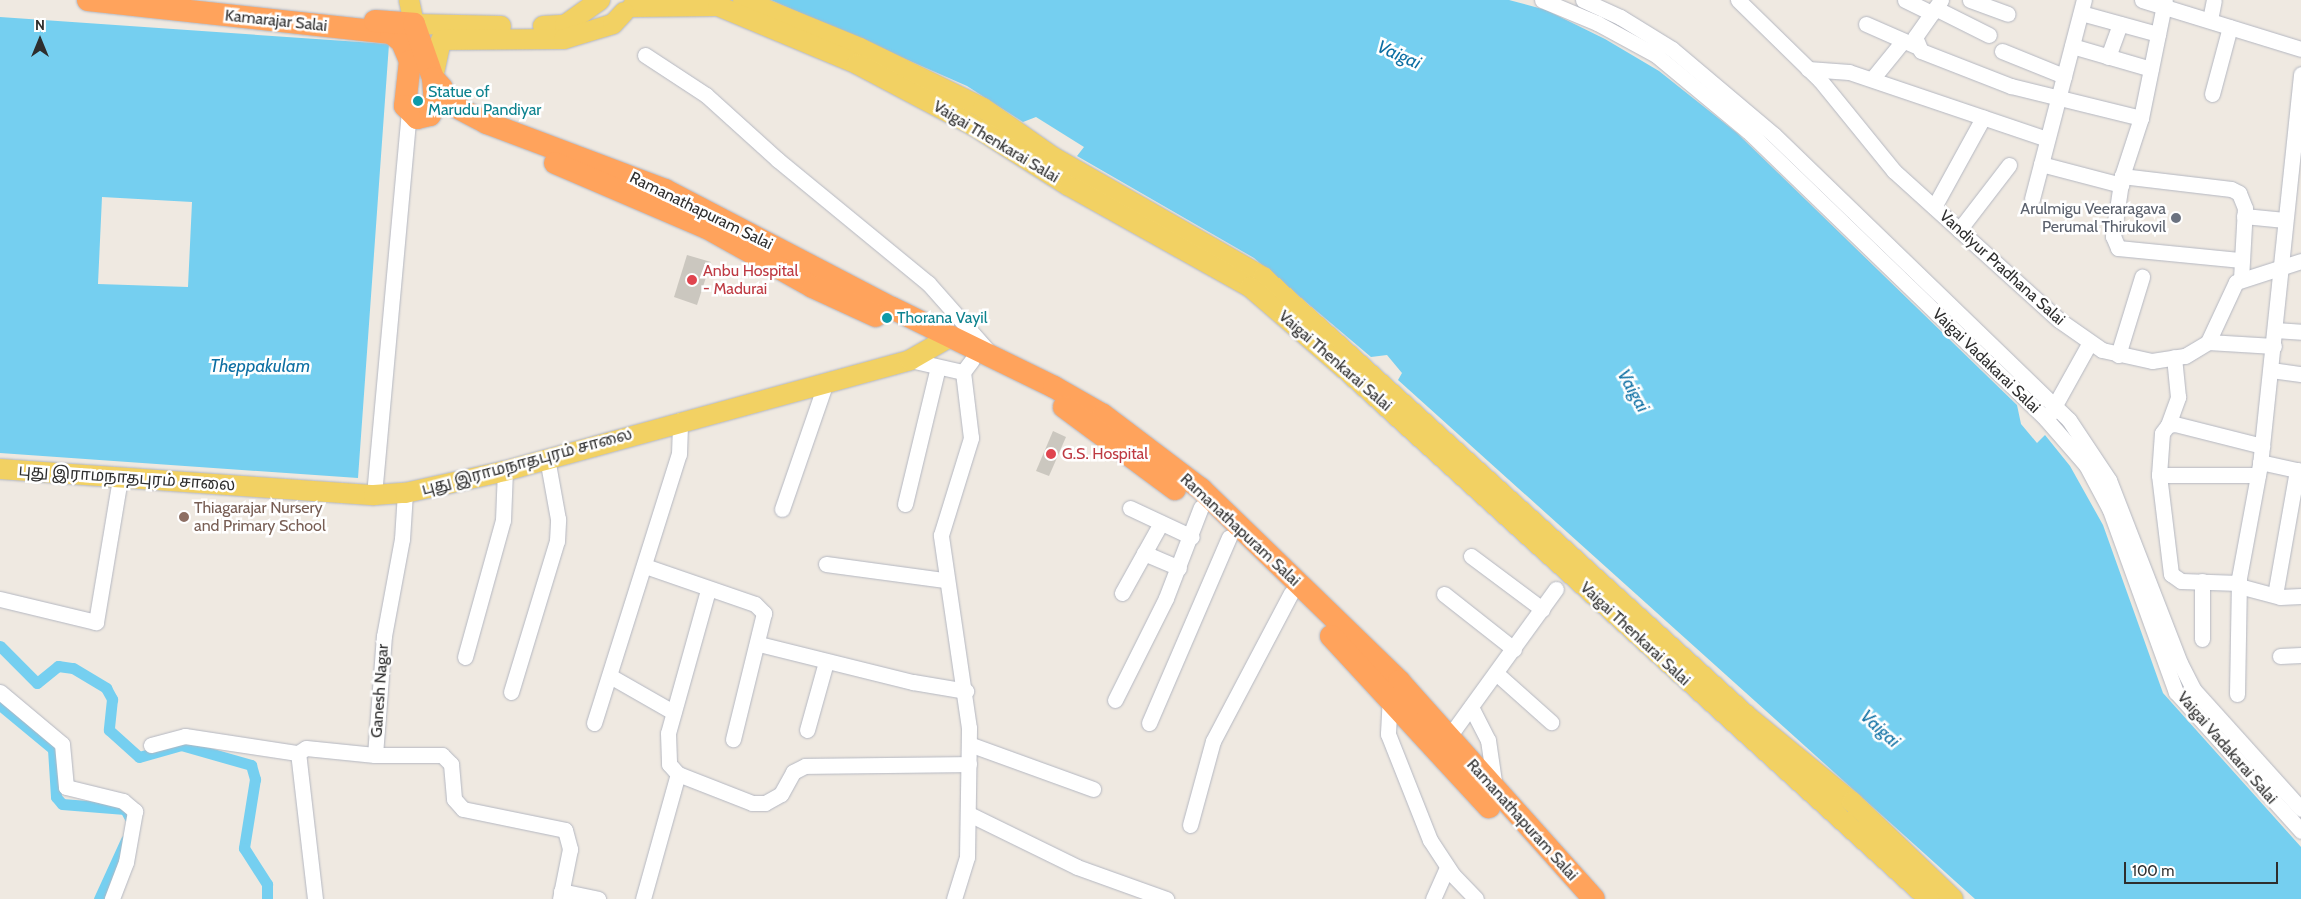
<!DOCTYPE html>
<meta charset="utf-8">
<style>
body{margin:0}
#map{position:relative;width:2301px;height:899px;overflow:hidden;background:#efe9e1;font-family:Cabin,"Noto Sans Tamil",sans-serif}
div>[style]{position:absolute}
[style*='--x']{left:calc(var(--x)*1px);top:calc(var(--y)*1px);width:calc(var(--w)*1px);rotate:calc(var(--a)*1deg)}
.water>*{inset:0;background:#75cff0}
.canal>*{height:11px;margin:-5.5px;padding:0 5.5px;transform-origin:5.5px;border-radius:5.5px;background:#75cff0}
.building>*{inset:0;background:#cbc7bf}
.roads{filter:drop-shadow(0 0 1px #b4b7c1) drop-shadow(0 0 1px #b4b7c1)}
.minor>*{height:15px;margin:-7.5px;padding:0 7.5px;transform-origin:7.5px;border-radius:7.5px;background:#fff}
.major>*{height:20px;margin:-10px;padding:0 10px;transform-origin:10px;border-radius:10px;background:#f2d163}
.highway>*{height:22px;margin:-11px;padding:0 11px;transform-origin:11px;border-radius:11px;background:#ffa35c}
.dots>*{width:14px;height:14px;translate:-50% -50%;box-sizing:border-box;border:2px solid #fff;border-radius:50%}
span{translate:-50% -50%;white-space:nowrap;text-align:center;line-height:1.15;-webkit-text-stroke:5px #fff;paint-order:stroke}
.street-label{font-size:16px;color:#2e2e2e}
.culture-label{font-size:16px;color:#0d838f}
.left{translate:0 -50%;text-align:left}
.worship-label{font-size:16px;color:#5b616d}
.right{translate:-100% -50%;text-align:right}
.health-label{font-size:16px;color:#be3a42}
.education-label{font-size:16px;color:#785e54}
.water-label{font-size:18px;color:#0d6fa3;font-style:italic}
.north{position:absolute;left:15px;top:15px;width:50px;height:50px;-webkit-text-stroke:4px #fff;paint-order:stroke;rotate:0deg;font-size:14px;font-weight:700;line-height:20px;text-align:center;color:#2e2e2e}
.north::after{content:'';display:block;margin:auto;width:18px;height:22px;background:#2e2e2e;clip-path:polygon(50% 0,100% 100%,50% 72%,0 100%)}
.scale{position:absolute;left:2124px;top:862px;width:154px;height:22px;box-sizing:border-box;border:2px solid #2e2e2e;border-top:0;padding-left:6px;font-size:15px;line-height:18px;white-space:nowrap;color:#2e2e2e;-webkit-text-stroke:4px #fff;paint-order:stroke}
</style>
<div id="map">
<div class="water">
<i style="clip-path:polygon(771px 0,1509px 0,1546px 10px,1605px 39px,1659px 71px,1737px 133px,2017px 405px,2021px 424px,2037px 443px,2045px 435px,2070px 466px,2103px 525px,2163px 693px,2301px 847px,2301px 899px,1975px 899px,1398px 380px,1402px 373px,1387px 355px,1371px 357px,1254px 258px,1077px 156px,1084px 147px,1036px 117px,1023px 122px,967px 86px)"></i>
<i style="clip-path:polygon(evenodd,0 17px,389px 44px,358px 478px,0 453px,0 17px,102px 197px,192px 202px,188px 287px,98px 284px,102px 197px)"></i>
</div>
<div class="canal">
<i style="--x:0;--y:646;--w:52;--a:45"></i>
<i style="--x:37;--y:683;--w:27;--a:-39"></i>
<i style="--x:58;--y:666;--w:15;--a:8"></i>
<i style="--x:73;--y:668;--w:39;--a:31"></i>
<i style="--x:106;--y:688;--w:13;--a:61"></i>
<i style="--x:112;--y:699;--w:31;--a:96"></i>
<i style="--x:109;--y:730;--w:40;--a:42"></i>
<i style="--x:139;--y:757;--w:44;--a:-15.9"></i>
<i style="--x:181;--y:745;--w:73;--a:15.9"></i>
<i style="--x:251;--y:765;--w:15;--a:74"></i>
<i style="--x:255;--y:779;--w:70;--a:99.1"></i>
<i style="--x:244;--y:848;--w:43;--a:57.4"></i>
<i style="--x:267;--y:884;--w:15;--a:90"></i>
<i style="--x:0;--y:705;--w:69;--a:39.7"></i>
<i style="--x:53;--y:749;--w:48;--a:86.4"></i>
<i style="--x:56;--y:797;--w:9;--a:49"></i>
<i style="--x:62;--y:804;--w:63;--a:4.5"></i>
<i style="--x:125;--y:809;--w:10;--a:61"></i>
<i style="--x:99;--y:899;--w:65;--a:-65.4"></i>
</div>
<div class="building">
<i style="clip-path:polygon(687px 255px,711px 262px,697px 305px,674px 297px)"></i>
<i style="clip-path:polygon(1053px 431px,1066px 437px,1049px 476px,1036px 471px)"></i>
</div>
<div class="roads">
<div class="minor">
<i style="--x:1542;--y:0;--w:60;--a:22.7"></i>
<i style="--x:1597;--y:23;--w:67;--a:28.5"></i>
<i style="--x:1656;--y:55;--w:119;--a:39.6"></i>
<i style="--x:1748;--y:131;--w:414;--a:44"></i>
<i style="--x:2046;--y:419;--w:61;--a:49"></i>
<i style="--x:2086;--y:465;--w:51;--a:61.9"></i>
<i style="--x:2110;--y:510;--w:194;--a:70.1"></i>
<i style="--x:2176;--y:692;--w:187;--a:48"></i>
<i style="--x:1583;--y:0;--w:41;--a:24.7"></i>
<i style="--x:1620;--y:17;--w:61;--a:31.6"></i>
<i style="--x:1672;--y:49;--w:133;--a:40.1"></i>
<i style="--x:1774;--y:135;--w:410;--a:44"></i>
<i style="--x:2069;--y:420;--w:72;--a:56.3"></i>
<i style="--x:2109;--y:480;--w:196;--a:68.8"></i>
<i style="--x:2180;--y:663;--w:30;--a:63"></i>
<i style="--x:2194;--y:690;--w:160;--a:48"></i>
<i style="--x:1738;--y:0;--w:115;--a:44.3"></i>
<i style="--x:1820;--y:80;--w:117;--a:50.9"></i>
<i style="--x:1894;--y:171;--w:222;--a:42.1"></i>
<i style="--x:2059;--y:320;--w:52;--a:34.9"></i>
<i style="--x:2102;--y:350;--w:51;--a:12.4"></i>
<i style="--x:2152;--y:361;--w:33;--a:-9"></i>
<i style="--x:2185;--y:356;--w:27;--a:-31"></i>
<i style="--x:2208;--y:342;--w:66;--a:-65"></i>
<i style="--x:2236;--y:282;--w:68;--a:-17.9"></i>
<i style="--x:1905;--y:0;--w:30;--a:26"></i>
<i style="--x:1941;--y:0;--w:45;--a:125.1"></i>
<i style="--x:1915;--y:37;--w:15;--a:67"></i>
<i style="--x:1921;--y:51;--w:97;--a:21.3"></i>
<i style="--x:2011;--y:86;--w:134;--a:13.8"></i>
<i style="--x:1970;--y:0;--w:40;--a:20.2"></i>
<i style="--x:2142;--y:0;--w:166;--a:17.1"></i>
<i style="--x:1937;--y:9;--w:58;--a:26.6"></i>
<i style="--x:2081;--y:13;--w:80;--a:15.3"></i>
<i style="--x:2210;--y:20;--w:20;--a:-79"></i>
<i style="--x:1866;--y:24;--w:55;--a:23.7"></i>
<i style="--x:2072;--y:46;--w:82;--a:16.2"></i>
<i style="--x:2002;--y:51;--w:67;--a:22"></i>
<i style="--x:645;--y:55;--w:73;--a:33.3"></i>
<i style="--x:706;--y:95;--w:97;--a:42.1"></i>
<i style="--x:778;--y:160;--w:194;--a:39.4"></i>
<i style="--x:928;--y:283;--w:92;--a:48.5"></i>
<i style="--x:2108;--y:57;--w:35;--a:-70"></i>
<i style="--x:1808;--y:69;--w:41;--a:4.2"></i>
<i style="--x:1849;--y:72;--w:209;--a:18.7"></i>
<i style="--x:1872;--y:79;--w:49;--a:-50.8"></i>
<i style="--x:2212;--y:94;--w:69;--a:-75"></i>
<i style="--x:2041;--y:164;--w:83;--a:14.7"></i>
<i style="--x:2122;--y:176;--w:61;--a:-71.9"></i>
<i style="--x:2141;--y:118;--w:120;--a:-78.5"></i>
<i style="--x:2032;--y:199;--w:206;--a:-75.4"></i>
<i style="--x:1934;--y:207;--w:102;--a:-61.2"></i>
<i style="--x:2244;--y:216;--w:41;--a:5.6"></i>
<i style="--x:1959;--y:230;--w:82;--a:-52.4"></i>
<i style="--x:2241;--y:279;--w:71;--a:-86.8"></i>
<i style="--x:2245;--y:208;--w:16;--a:-112"></i>
<i style="--x:2239;--y:193;--w:9;--a:-153"></i>
<i style="--x:2231;--y:189;--w:110;--a:-173.2"></i>
<i style="--x:2122;--y:176;--w:61;--a:98.5"></i>
<i style="--x:2113;--y:236;--w:13;--a:67"></i>
<i style="--x:2118;--y:248;--w:124;--a:5.6"></i>
<i style="--x:2275;--y:330;--w:26;--a:4"></i>
<i style="--x:2208;--y:342;--w:66;--a:3.5"></i>
<i style="--x:2118;--y:355;--w:82;--a:-72.9"></i>
<i style="--x:910;--y:360;--w:54;--a:12.8"></i>
<i style="--x:2271;--y:370;--w:30;--a:8"></i>
<i style="--x:2050;--y:414;--w:82;--a:-60.9"></i>
<i style="--x:2168;--y:425;--w:30;--a:-70"></i>
<i style="--x:2178;--y:397;--w:40;--a:-95.7"></i>
<i style="--x:2260;--y:462;--w:42;--a:12.4"></i>
<i style="--x:2159;--y:475;--w:99;--a:0"></i>
<i style="--x:374;--y:495;--w:383;--a:-84.8"></i>
<i style="--x:905;--y:504;--w:141;--a:-76.5"></i>
<i style="--x:1130;--y:508;--w:68;--a:25.1"></i>
<i style="--x:782;--y:509;--w:134;--a:-70.9"></i>
<i style="--x:1144;--y:553;--w:38;--a:23"></i>
<i style="--x:1471;--y:556;--w:89;--a:36.7"></i>
<i style="--x:826;--y:564;--w:120;--a:7.7"></i>
<i style="--x:645;--y:566;--w:116;--a:19.1"></i>
<i style="--x:755;--y:604;--w:13;--a:45"></i>
<i style="--x:764;--y:613;--w:130;--a:103.8"></i>
<i style="--x:2202;--y:581;--w:58;--a:90"></i>
<i style="--x:2239;--y:583;--w:58;--a:-178"></i>
<i style="--x:2181;--y:581;--w:12;--a:-145"></i>
<i style="--x:2171;--y:574;--w:100;--a:-96.9"></i>
<i style="--x:2159;--y:475;--w:42;--a:-85.9"></i>
<i style="--x:2162;--y:433;--w:10;--a:-53"></i>
<i style="--x:2168;--y:425;--w:7;--a:-8"></i>
<i style="--x:2175;--y:424;--w:90;--a:14.2"></i>
<i style="--x:2239;--y:586;--w:42;--a:15"></i>
<i style="--x:2280;--y:597;--w:21;--a:-3"></i>
<i style="--x:708;--y:590;--w:148;--a:105.6"></i>
<i style="--x:668;--y:733;--w:31;--a:88"></i>
<i style="--x:669;--y:764;--w:13;--a:48"></i>
<i style="--x:678;--y:774;--w:79;--a:21.4"></i>
<i style="--x:752;--y:803;--w:13;--a:0"></i>
<i style="--x:765;--y:803;--w:18;--a:-29"></i>
<i style="--x:781;--y:794;--w:25;--a:-61"></i>
<i style="--x:793;--y:772;--w:13;--a:-27"></i>
<i style="--x:805;--y:766;--w:164;--a:-0.7"></i>
<i style="--x:1122;--y:593;--w:80;--a:-60.9"></i>
<i style="--x:1444;--y:594;--w:89;--a:38.2"></i>
<i style="--x:2275;--y:595;--w:127;--a:-80"></i>
<i style="--x:0;--y:599;--w:99;--a:13.5"></i>
<i style="--x:96;--y:622;--w:146;--a:-80.5"></i>
<i style="--x:759;--y:644;--w:159;--a:13.9"></i>
<i style="--x:913;--y:682;--w:54;--a:9.6"></i>
<i style="--x:2280;--y:656;--w:21;--a:-3"></i>
<i style="--x:465;--y:657;--w:142;--a:-74.5"></i>
<i style="--x:503;--y:520;--w:49;--a:-87.7"></i>
<i style="--x:1496;--y:673;--w:74;--a:41.7"></i>
<i style="--x:610;--y:676;--w:73;--a:29.7"></i>
<i style="--x:0;--y:692;--w:81;--a:40"></i>
<i style="--x:62;--y:744;--w:43;--a:84.7"></i>
<i style="--x:66;--y:787;--w:59;--a:13.8"></i>
<i style="--x:123;--y:801;--w:16;--a:40"></i>
<i style="--x:135;--y:811;--w:52;--a:100"></i>
<i style="--x:126;--y:862;--w:40;--a:111"></i>
<i style="--x:511;--y:692;--w:158;--a:-73.1"></i>
<i style="--x:557;--y:541;--w:22;--a:-87"></i>
<i style="--x:558;--y:519;--w:62;--a:-100.2"></i>
<i style="--x:2237;--y:694;--w:116;--a:-89"></i>
<i style="--x:2239;--y:578;--w:115;--a:-79.5"></i>
<i style="--x:2260;--y:465;--w:393;--a:-84"></i>
<i style="--x:1390;--y:695;--w:39;--a:93"></i>
<i style="--x:1388;--y:734;--w:114;--a:68.4"></i>
<i style="--x:1430;--y:840;--w:42;--a:56.7"></i>
<i style="--x:1453;--y:875;--w:33;--a:46"></i>
<i style="--x:1115;--y:700;--w:114;--a:-63.4"></i>
<i style="--x:1166;--y:598;--w:97;--a:-69"></i>
<i style="--x:1471;--y:707;--w:37;--a:63"></i>
<i style="--x:1488;--y:740;--w:49;--a:81.7"></i>
<i style="--x:594;--y:723;--w:282;--a:-72.5"></i>
<i style="--x:679;--y:454;--w:34;--a:-88"></i>
<i style="--x:1149;--y:723;--w:202;--a:-66.7"></i>
<i style="--x:807;--y:730;--w:71;--a:-74.4"></i>
<i style="--x:1448;--y:738;--w:184;--a:-54.1"></i>
<i style="--x:969;--y:744;--w:132;--a:19.9"></i>
<i style="--x:151;--y:745;--w:35;--a:-15"></i>
<i style="--x:185;--y:736;--w:114;--a:8.6"></i>
<i style="--x:375;--y:755;--w:67;--a:0"></i>
<i style="--x:442;--y:755;--w:13;--a:45"></i>
<i style="--x:451;--y:764;--w:35;--a:85"></i>
<i style="--x:454;--y:799;--w:13;--a:48"></i>
<i style="--x:463;--y:809;--w:104;--a:11.6"></i>
<i style="--x:565;--y:830;--w:20;--a:75"></i>
<i style="--x:570;--y:849;--w:51;--a:101.3"></i>
<i style="--x:969;--y:814;--w:120;--a:26.1"></i>
<i style="--x:1077;--y:867;--w:95;--a:19.8"></i>
<i style="--x:1190;--y:825;--w:87;--a:-74.7"></i>
<i style="--x:1213;--y:741;--w:167;--a:-62.2"></i>
<i style="--x:561;--y:891;--w:38;--a:12"></i>
<i style="--x:315;--y:899;--w:147;--a:-96.6"></i>
<i style="--x:298;--y:753;--w:9;--a:-32"></i>
<i style="--x:306;--y:748;--w:69;--a:5.8"></i>
<i style="--x:375;--y:755;--w:119;--a:-85.7"></i>
<i style="--x:384;--y:636;--w:99;--a:-79.5"></i>
<i style="--x:402;--y:539;--w:46;--a:-86.3"></i>
<i style="--x:643;--y:899;--w:130;--a:-74.4"></i>
<i style="--x:954;--y:899;--w:44;--a:-72.8"></i>
<i style="--x:967;--y:857;--w:129;--a:-89.1"></i>
<i style="--x:969;--y:728;--w:195;--a:-98.3"></i>
<i style="--x:941;--y:535;--w:102;--a:-72.8"></i>
<i style="--x:971;--y:438;--w:66;--a:-96.9"></i>
<i style="--x:963;--y:372;--w:15;--a:-53"></i>
<i style="--x:1433;--y:899;--w:35;--a:-66"></i>
</div>
<div class="major">
<i style="--x:409;--y:0;--w:25;--a:78"></i>
<i style="--x:414;--y:24;--w:87;--a:1.3"></i>
<i style="--x:743;--y:0;--w:126;--a:22.3"></i>
<i style="--x:860;--y:48;--w:137;--a:26"></i>
<i style="--x:983;--y:108;--w:85;--a:35"></i>
<i style="--x:1053;--y:157;--w:242;--a:29.7"></i>
<i style="--x:1263;--y:277;--w:652;--a:42.2"></i>
<i style="--x:1746;--y:715;--w:137;--a:39.4"></i>
<i style="--x:1852;--y:802;--w:140;--a:43.8"></i>
<i style="--x:632;--y:7;--w:86;--a:-0.7"></i>
<i style="--x:718;--y:6;--w:151;--a:22.6"></i>
<i style="--x:857;--y:64;--w:132;--a:27.9"></i>
<i style="--x:974;--y:126;--w:112;--a:32.3"></i>
<i style="--x:1069;--y:186;--w:207;--a:29.2"></i>
<i style="--x:1250;--y:287;--w:124;--a:40.8"></i>
<i style="--x:1344;--y:368;--w:790;--a:42.23"></i>
<i style="--x:543;--y:26;--w:22;--a:-3"></i>
<i style="--x:565;--y:25;--w:43;--a:-35.5"></i>
<i style="--x:433;--y:78;--w:39;--a:-78"></i>
<i style="--x:441;--y:40;--w:123;--a:-0.5"></i>
<i style="--x:564;--y:39;--w:51;--a:-17"></i>
<i style="--x:613;--y:24;--w:16;--a:-47"></i>
<i style="--x:0;--y:469;--w:375;--a:4"></i>
<i style="--x:374;--y:495;--w:31;--a:-4"></i>
<i style="--x:405;--y:493;--w:102;--a:-12.4"></i>
<i style="--x:505;--y:471;--w:420;--a:-15.3"></i>
<i style="--x:910;--y:360;--w:46;--a:-29.9"></i>
</div>
<div class="highway">
<i style="--x:88;--y:0;--w:305;--a:6.2"></i>
<i style="--x:391;--y:33;--w:14;--a:39"></i>
<i style="--x:402;--y:42;--w:21;--a:67"></i>
<i style="--x:410;--y:61;--w:45;--a:96.3"></i>
<i style="--x:405;--y:106;--w:17;--a:45"></i>
<i style="--x:417;--y:118;--w:13;--a:-13"></i>
<i style="--x:430;--y:115;--w:10;--a:-61"></i>
<i style="--x:435;--y:106;--w:28;--a:-94"></i>
<i style="--x:375;--y:21;--w:39;--a:4"></i>
<i style="--x:414;--y:24;--w:57;--a:70.6"></i>
<i style="--x:433;--y:78;--w:13;--a:48"></i>
<i style="--x:435;--y:96;--w:59;--a:27.4"></i>
<i style="--x:487;--y:123;--w:190;--a:20.6"></i>
<i style="--x:665;--y:190;--w:256;--a:27.5"></i>
<i style="--x:892;--y:308;--w:180;--a:26"></i>
<i style="--x:1054;--y:387;--w:56;--a:29.7"></i>
<i style="--x:1103;--y:415;--w:123;--a:37.1"></i>
<i style="--x:1201;--y:489;--w:276;--a:44.1"></i>
<i style="--x:1399;--y:681;--w:292;--a:48.2"></i>
<i style="--x:555;--y:163;--w:165;--a:23.2"></i>
<i style="--x:707;--y:228;--w:121;--a:29.1"></i>
<i style="--x:813;--y:287;--w:69;--a:24.7"></i>
<i style="--x:1064;--y:407;--w:138;--a:36.5"></i>
<i style="--x:1331;--y:636;--w:233;--a:47.3"></i>
</div>
</div>
<div class="dots">
<i style="left:418px;top:101px;background:#0f9aa8"></i>
<i style="left:2176px;top:218px;background:#6b7280"></i>
<i style="left:692px;top:280px;background:#e0444e"></i>
<i style="left:887px;top:318px;background:#0f9aa8"></i>
<i style="left:1051px;top:454px;background:#e0444e"></i>
<i style="left:184px;top:517px;background:#8d6e63"></i>
</div>
<div class="street-label">
<span style="left:276px;top:21px;rotate:6deg">Kamarajar Salai</span>
<span style="left:996px;top:142px;rotate:31deg">Vaigai Thenkarai Salai</span>
<span style="left:701px;top:211px;rotate:26deg">Ramanathapuram Salai</span>
<span style="left:2002px;top:268px;rotate:42deg">Vandiyur Pradhana Salai</span>
<span style="left:1335px;top:361px;rotate:41deg">Vaigai Thenkarai Salai</span>
<span style="left:1986px;top:361px;rotate:44deg">Vaigai Vadakarai Salai</span>
<span style="left:527px;top:462px;rotate:-15deg">புது இராமநாதபுரம் சாலை</span>
<span style="left:127px;top:478px;rotate:4deg">புது இராமநாதபுரம் சாலை</span>
<span style="left:1240px;top:530px;rotate:43deg">Ramanathapuram Salai</span>
<span style="left:1635px;top:634px;rotate:43deg">Vaigai Thenkarai Salai</span>
<span style="left:380px;top:691px;rotate:-86deg">Ganesh Nagar</span>
<span style="left:2227px;top:748px;rotate:49deg">Vaigai Vadakarai Salai</span>
<span style="left:1522px;top:820px;rotate:48deg">Ramanathapuram Salai</span>
</div>
<div class="culture-label">
<span class="left" style="left:428px;top:101px">Statue of<br>Marudu Pandiyar</span>
<span class="left" style="left:897px;top:318px">Thorana Vayil</span>
</div>
<div class="worship-label">
<span class="right" style="left:2166px;top:218px">Arulmigu Veeraragava<br>Perumal Thirukovil</span>
</div>
<div class="health-label">
<span class="left" style="left:703px;top:280px">Anbu Hospital<br>- Madurai</span>
<span class="left" style="left:1062px;top:454px">G.S. Hospital</span>
</div>
<div class="education-label">
<span class="left" style="left:194px;top:517px">Thiagarajar Nursery<br>and Primary School</span>
</div>
<div class="water-label">
<span style="left:1399px;top:55px;rotate:24deg">Vaigai</span>
<span style="left:260px;top:366px">Theppakulam</span>
<span style="left:1633px;top:391px;rotate:61deg">Vaigai</span>
<span style="left:1880px;top:729px;rotate:42deg">Vaigai</span>
</div>
<div class="north">N</div>
<div class="scale">100 m</div>
</div>
